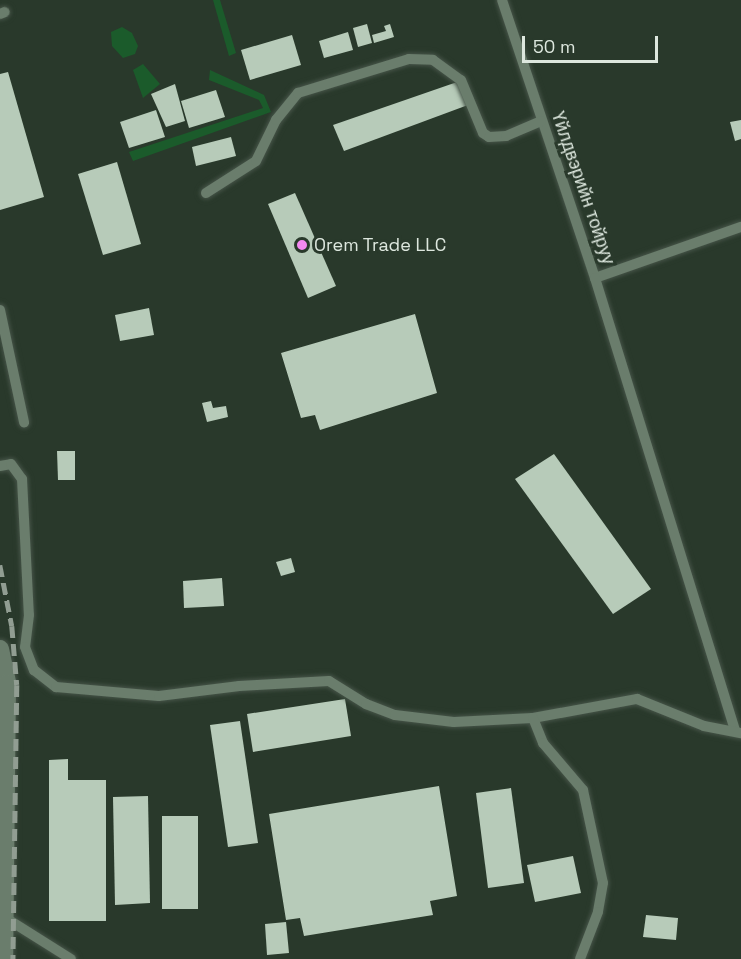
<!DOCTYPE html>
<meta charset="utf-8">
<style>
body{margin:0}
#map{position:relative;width:741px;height:959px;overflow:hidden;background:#29392b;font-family:"Space Grotesk",sans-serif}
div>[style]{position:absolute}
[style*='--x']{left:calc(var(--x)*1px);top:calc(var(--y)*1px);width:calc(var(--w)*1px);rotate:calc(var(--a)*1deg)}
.green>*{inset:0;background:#1b5b2b}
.building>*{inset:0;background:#b7cbb9}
.roads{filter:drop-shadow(0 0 2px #465448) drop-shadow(0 0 2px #465448)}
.lane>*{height:10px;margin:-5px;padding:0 5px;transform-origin:5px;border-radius:5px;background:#6a7d6c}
.street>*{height:18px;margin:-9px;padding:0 9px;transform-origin:9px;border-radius:9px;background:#6a7d6c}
.rail>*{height:4.5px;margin-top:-2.25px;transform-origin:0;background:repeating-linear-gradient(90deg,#919d92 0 12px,transparent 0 18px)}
.dots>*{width:16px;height:16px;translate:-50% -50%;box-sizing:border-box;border:3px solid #29392b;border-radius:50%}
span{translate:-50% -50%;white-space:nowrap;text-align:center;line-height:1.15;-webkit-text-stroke:6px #29392b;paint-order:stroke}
.street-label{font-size:18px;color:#dde7de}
.poi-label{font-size:18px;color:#dde7de}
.left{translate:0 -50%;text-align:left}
.scale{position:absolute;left:522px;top:36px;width:136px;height:27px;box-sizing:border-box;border:3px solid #dde7de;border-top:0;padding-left:8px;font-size:18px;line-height:21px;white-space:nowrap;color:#dde7de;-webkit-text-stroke:4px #29392b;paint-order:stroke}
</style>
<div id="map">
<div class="green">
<i style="clip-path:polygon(213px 0,220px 0,236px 53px,229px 56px)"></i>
<i style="clip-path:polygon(122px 27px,132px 33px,138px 46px,135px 54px,123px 58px,112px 46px,111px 32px)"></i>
<i style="clip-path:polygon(143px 64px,160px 84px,143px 98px,133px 70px)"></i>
<i style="clip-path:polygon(210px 70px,264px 95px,271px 112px,133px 161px,129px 152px,263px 108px,259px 100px,209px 80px)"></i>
</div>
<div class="building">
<i style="clip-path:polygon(367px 24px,372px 43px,358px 47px,353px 28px)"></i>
<i style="clip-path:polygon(390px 24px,394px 37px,374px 43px,372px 35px,386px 31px,384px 26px)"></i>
<i style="clip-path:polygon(348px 32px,353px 50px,324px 58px,319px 41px)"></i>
<i style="clip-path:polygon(292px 35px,301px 65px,250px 80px,241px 50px)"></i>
<i style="clip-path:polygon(8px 72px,44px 197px,0 210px,0 74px)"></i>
<i style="clip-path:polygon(460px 81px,468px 105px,344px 151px,333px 125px)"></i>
<i style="clip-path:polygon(175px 84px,185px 121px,166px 127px,151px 94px)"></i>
<i style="clip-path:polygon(216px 90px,225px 117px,189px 128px,181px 101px)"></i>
<i style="clip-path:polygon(156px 110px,165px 137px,129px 148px,120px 122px)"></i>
<i style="clip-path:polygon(741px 120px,741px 139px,735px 141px,730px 122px)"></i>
<i style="clip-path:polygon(231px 137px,236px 156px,196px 166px,192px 147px)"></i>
<i style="clip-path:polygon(117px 162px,141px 244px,103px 255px,78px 174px)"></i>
<i style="clip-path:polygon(295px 193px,336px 286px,308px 298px,268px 204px)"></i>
<i style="clip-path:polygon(149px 308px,154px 335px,120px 341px,115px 315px)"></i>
<i style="clip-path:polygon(415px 314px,437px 393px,320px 430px,315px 415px,301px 418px,281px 353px)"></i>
<i style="clip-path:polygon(211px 401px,213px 408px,226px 406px,228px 417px,207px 422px,202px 403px)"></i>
<i style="clip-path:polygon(57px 451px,75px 451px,75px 480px,58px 480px)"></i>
<i style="clip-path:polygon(554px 454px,651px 589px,613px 614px,515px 479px)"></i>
<i style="clip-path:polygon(291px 558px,295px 572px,281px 576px,276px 562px)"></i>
<i style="clip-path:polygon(222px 578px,224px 606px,184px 608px,183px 581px)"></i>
<i style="clip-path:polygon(345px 699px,351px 736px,253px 752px,247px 714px)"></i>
<i style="clip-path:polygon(240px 721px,258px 843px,228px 847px,210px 725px)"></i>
<i style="clip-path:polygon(68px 759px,68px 780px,106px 780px,106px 921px,49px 921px,49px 760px)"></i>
<i style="clip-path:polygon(439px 786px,457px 896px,430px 901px,433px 915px,304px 936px,300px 918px,286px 920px,269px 814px)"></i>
<i style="clip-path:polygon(511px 788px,524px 883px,488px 888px,476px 793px)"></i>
<i style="clip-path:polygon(148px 796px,150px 903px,115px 905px,113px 797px)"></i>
<i style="clip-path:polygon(162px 816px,198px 816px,198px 909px,162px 909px)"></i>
<i style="clip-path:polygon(573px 856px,581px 893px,535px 902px,527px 865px)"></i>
<i style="clip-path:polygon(646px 915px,678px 918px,676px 940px,643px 937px)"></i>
<i style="clip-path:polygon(286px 922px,289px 953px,267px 955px,265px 924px)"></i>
</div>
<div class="roads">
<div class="lane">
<i style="--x:502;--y:0;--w:293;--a:71.5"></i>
<i style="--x:595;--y:278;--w:155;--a:-19.3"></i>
<i style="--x:0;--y:14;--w:5;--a:-22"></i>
<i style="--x:206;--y:193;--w:59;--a:-32.6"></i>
<i style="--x:256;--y:161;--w:46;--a:-64"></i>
<i style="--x:276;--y:120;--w:35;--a:-51"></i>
<i style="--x:298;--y:93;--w:116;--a:-17"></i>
<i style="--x:409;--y:59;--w:24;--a:2"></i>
<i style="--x:433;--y:60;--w:34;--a:36"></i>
<i style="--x:461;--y:80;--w:57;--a:67.5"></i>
<i style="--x:483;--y:133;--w:7;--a:34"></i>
<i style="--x:489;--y:137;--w:17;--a:-3"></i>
<i style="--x:506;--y:136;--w:38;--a:-23"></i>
<i style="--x:595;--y:278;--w:473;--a:72.8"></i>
<i style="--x:0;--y:310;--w:115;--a:77.9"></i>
<i style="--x:0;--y:466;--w:11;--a:-10"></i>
<i style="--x:11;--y:464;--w:19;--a:54"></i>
<i style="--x:22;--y:479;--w:136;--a:87.1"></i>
<i style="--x:29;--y:615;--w:32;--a:97"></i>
<i style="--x:25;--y:647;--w:25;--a:69"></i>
<i style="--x:34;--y:670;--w:28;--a:38"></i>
<i style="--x:56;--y:687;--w:103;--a:5"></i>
<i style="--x:159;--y:696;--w:81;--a:-7.1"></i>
<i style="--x:239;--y:686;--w:90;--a:-3.2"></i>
<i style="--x:329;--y:681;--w:44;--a:31.9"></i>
<i style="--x:366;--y:704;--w:31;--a:21"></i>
<i style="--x:395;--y:715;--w:59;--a:6.8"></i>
<i style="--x:454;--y:722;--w:79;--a:-2.9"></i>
<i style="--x:533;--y:718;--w:106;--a:-10.4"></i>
<i style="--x:637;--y:699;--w:72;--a:21.9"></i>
<i style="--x:704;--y:726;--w:38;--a:11"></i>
<i style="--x:533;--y:718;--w:27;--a:68"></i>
<i style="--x:543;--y:743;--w:62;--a:49.6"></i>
<i style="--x:583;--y:790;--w:95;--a:77.9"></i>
<i style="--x:603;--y:883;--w:29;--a:100"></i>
<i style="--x:598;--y:912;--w:50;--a:111"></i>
<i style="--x:4;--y:917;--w:79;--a:32.1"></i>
</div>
<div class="street">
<i style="--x:0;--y:649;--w:35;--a:78"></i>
<i style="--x:7;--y:683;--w:276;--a:90.6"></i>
</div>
</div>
<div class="rail">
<i style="--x:0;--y:565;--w:62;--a:78.9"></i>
<i style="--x:12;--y:626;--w:59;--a:85.2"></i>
<i style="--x:17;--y:685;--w:274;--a:90.8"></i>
</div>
<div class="dots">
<i style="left:302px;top:245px;background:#f489f0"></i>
</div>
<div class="street-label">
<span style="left:583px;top:188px;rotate:71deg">Үйлдвэрийн тойруу</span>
</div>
<div class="poi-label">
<span class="left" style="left:314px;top:245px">Orem Trade LLC</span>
</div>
<div class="scale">50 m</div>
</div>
